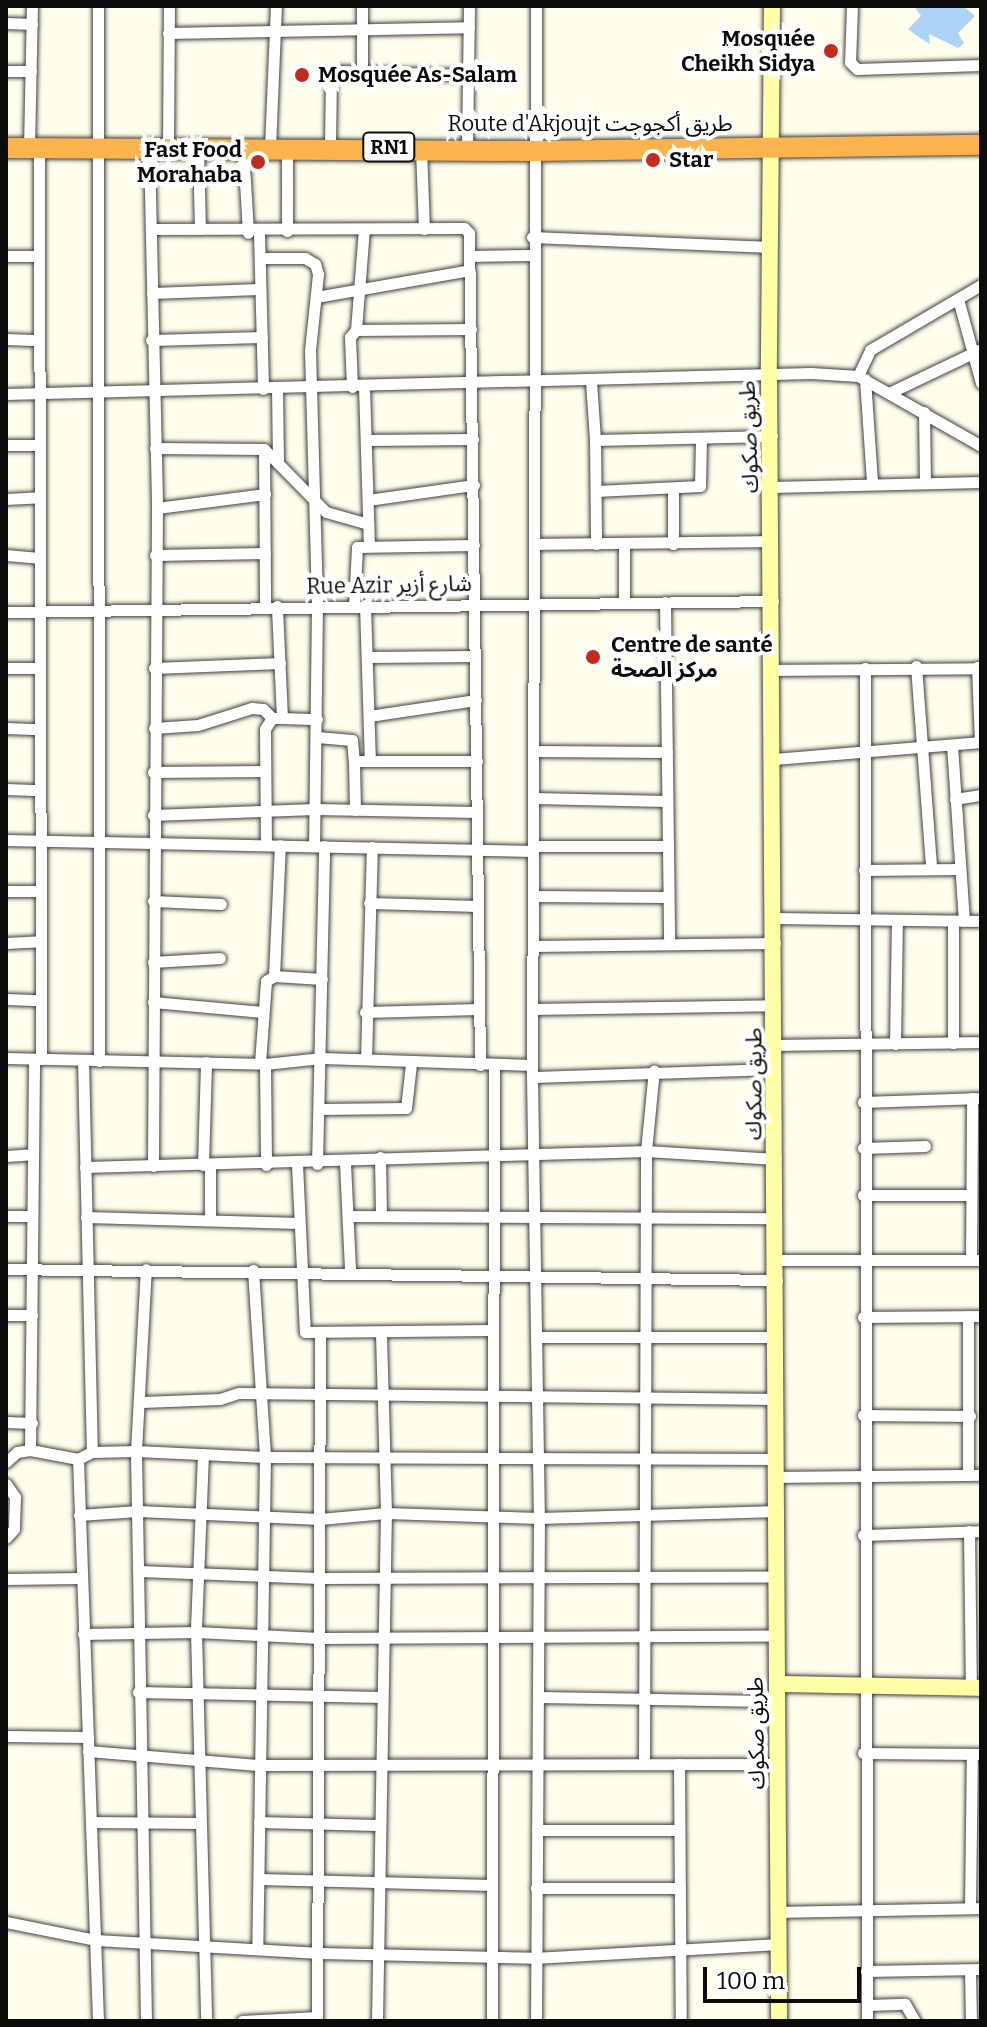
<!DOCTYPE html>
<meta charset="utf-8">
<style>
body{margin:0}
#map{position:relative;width:987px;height:2027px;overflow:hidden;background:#fffeec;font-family:Bitter,"Noto Sans Arabic",serif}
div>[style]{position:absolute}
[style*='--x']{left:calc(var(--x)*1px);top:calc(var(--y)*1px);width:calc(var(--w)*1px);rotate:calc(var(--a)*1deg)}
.water>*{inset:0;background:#aed3f9}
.roads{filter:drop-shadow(0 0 2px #3f3f3f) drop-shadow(0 0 2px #3f3f3f)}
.street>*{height:11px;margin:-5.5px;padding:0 5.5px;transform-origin:5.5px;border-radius:5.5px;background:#fff}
.secondary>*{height:16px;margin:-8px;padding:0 8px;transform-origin:8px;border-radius:8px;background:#feffa7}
.highway>*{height:20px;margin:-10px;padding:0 10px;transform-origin:10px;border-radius:10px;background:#fbb34d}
.dots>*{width:22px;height:22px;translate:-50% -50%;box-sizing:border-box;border:4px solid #fff;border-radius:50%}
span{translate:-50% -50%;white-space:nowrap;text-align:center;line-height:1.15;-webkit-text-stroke:8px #fff;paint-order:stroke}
.shield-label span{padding:2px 6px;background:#fff;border:2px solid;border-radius:6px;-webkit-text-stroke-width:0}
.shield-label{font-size:20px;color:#0c0c0c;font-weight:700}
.poi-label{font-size:22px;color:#0c0c0c;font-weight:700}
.right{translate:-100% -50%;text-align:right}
.left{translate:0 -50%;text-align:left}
.street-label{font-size:22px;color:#0c0c0c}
.frame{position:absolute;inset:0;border:8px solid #0c0c0c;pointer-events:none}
.scale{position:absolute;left:703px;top:1967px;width:158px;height:36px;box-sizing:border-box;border:4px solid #0c0c0c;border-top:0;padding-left:10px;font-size:24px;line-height:28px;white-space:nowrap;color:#0c0c0c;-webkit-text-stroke:6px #fff;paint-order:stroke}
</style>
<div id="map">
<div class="water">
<i style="clip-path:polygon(914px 6px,963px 6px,975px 16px,958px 33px,964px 43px,958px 48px,929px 34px,930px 44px,917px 36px,908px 29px,921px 16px)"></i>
</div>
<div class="roads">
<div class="street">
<i style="--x:98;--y:6;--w:1055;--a:89.95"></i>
<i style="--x:536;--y:6;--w:1071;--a:90.21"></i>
<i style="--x:532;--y:1077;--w:243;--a:-1.9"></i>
<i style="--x:852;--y:6;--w:56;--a:92"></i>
<i style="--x:850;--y:62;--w:10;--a:45"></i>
<i style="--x:857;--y:69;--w:124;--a:-1.8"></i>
<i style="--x:6;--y:23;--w:26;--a:2"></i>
<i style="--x:168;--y:33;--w:301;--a:-1.1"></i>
<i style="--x:6;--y:71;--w:25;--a:0"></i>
<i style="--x:362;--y:74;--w:68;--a:-90"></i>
<i style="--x:330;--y:147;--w:72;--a:-89.2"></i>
<i style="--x:331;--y:75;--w:8;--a:-30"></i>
<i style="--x:338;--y:71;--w:130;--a:1.8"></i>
<i style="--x:29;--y:148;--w:142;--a:-88.8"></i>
<i style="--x:39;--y:148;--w:911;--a:89.87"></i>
<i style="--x:168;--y:148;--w:142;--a:-89.6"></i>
<i style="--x:198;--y:148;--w:81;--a:88.6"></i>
<i style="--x:243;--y:148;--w:85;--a:86.6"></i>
<i style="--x:270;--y:148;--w:142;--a:-87.6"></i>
<i style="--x:421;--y:148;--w:81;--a:87.9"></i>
<i style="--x:149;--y:149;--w:359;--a:88.7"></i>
<i style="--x:157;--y:508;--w:658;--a:90.35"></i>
<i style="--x:467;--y:149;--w:143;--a:-89.2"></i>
<i style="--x:152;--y:229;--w:312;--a:-0.2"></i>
<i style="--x:464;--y:228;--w:7;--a:45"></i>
<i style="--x:469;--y:233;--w:832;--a:89.24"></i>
<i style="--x:287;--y:231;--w:83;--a:-90"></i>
<i style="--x:259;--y:233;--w:156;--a:88.5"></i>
<i style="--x:532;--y:237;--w:239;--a:2.4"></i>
<i style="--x:6;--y:256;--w:33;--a:0"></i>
<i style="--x:469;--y:256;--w:63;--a:-0.9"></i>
<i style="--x:260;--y:258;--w:45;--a:0"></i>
<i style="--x:305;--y:258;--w:12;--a:31"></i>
<i style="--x:315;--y:264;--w:10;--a:73"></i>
<i style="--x:318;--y:274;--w:76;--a:96"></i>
<i style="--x:310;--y:350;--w:255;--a:88.4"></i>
<i style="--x:317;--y:605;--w:241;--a:90.7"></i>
<i style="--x:152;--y:293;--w:107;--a:-2.1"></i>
<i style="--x:316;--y:297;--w:156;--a:-9.9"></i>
<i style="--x:958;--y:299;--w:87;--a:74.7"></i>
<i style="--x:356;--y:330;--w:101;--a:-85.5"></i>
<i style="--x:6;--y:339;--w:33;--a:2"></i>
<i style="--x:151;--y:340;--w:111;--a:-1.5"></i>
<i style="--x:858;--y:376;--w:29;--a:-65"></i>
<i style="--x:870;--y:350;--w:129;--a:-30.4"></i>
<i style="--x:865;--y:379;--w:103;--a:86.1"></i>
<i style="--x:591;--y:381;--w:59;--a:86.1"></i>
<i style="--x:595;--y:440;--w:177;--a:-1.3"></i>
<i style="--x:352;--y:387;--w:50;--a:-92.3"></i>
<i style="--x:350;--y:337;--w:9;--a:-49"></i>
<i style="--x:356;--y:330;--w:115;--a:-0.5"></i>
<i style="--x:364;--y:387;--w:158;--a:88.2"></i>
<i style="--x:277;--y:389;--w:74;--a:89.2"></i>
<i style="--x:891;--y:392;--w:100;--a:-25.5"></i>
<i style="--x:6;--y:394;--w:805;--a:-1.49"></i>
<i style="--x:811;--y:373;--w:47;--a:3.7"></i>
<i style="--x:858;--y:376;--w:142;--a:29.6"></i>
<i style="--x:924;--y:412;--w:69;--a:89.2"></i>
<i style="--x:366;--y:440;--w:107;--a:-0.5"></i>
<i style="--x:595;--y:440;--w:104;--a:89.4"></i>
<i style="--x:6;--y:445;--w:33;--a:0"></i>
<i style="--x:155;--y:448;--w:109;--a:0.5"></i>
<i style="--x:264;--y:449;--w:88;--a:45.5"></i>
<i style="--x:326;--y:512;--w:44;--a:15.9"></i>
<i style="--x:264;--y:449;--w:157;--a:89.6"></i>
<i style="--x:772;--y:487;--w:209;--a:-1.4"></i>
<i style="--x:596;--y:491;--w:104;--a:-2.8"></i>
<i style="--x:700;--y:486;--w:48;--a:-88.8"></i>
<i style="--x:6;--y:499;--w:34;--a:-3"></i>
<i style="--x:368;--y:500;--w:107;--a:-8.1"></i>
<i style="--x:157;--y:508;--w:109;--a:-7.4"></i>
<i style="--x:534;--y:544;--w:238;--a:-0.7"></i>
<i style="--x:624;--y:544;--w:58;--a:90"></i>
<i style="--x:673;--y:544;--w:56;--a:-90"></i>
<i style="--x:6;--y:555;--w:33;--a:5"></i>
<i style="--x:155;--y:555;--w:110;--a:-1"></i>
<i style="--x:665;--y:602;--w:342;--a:89.3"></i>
<i style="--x:354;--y:605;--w:58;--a:-87"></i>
<i style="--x:357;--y:547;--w:117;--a:-1"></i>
<i style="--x:365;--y:605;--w:156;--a:88.2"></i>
<i style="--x:6;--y:612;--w:767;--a:-0.82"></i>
<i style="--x:367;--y:657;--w:108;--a:-0.5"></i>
<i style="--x:916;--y:666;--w:202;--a:85.7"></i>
<i style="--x:977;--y:667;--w:75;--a:87.7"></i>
<i style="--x:6;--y:668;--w:33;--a:0"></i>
<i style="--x:154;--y:668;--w:126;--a:-2.3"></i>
<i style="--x:865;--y:668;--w:1353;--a:89.92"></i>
<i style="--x:772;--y:670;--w:209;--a:-0.5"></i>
<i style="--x:369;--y:716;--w:108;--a:-8.5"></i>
<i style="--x:282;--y:718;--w:35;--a:2"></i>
<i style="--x:6;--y:728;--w:33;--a:2"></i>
<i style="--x:154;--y:728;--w:44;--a:-3.9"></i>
<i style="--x:198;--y:725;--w:57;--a:-17.5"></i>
<i style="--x:252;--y:708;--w:11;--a:5"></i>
<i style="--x:263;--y:709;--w:13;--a:45"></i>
<i style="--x:317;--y:737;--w:35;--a:5"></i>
<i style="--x:352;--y:740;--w:21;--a:85"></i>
<i style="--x:952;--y:745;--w:176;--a:86.1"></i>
<i style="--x:534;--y:751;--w:133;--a:0.4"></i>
<i style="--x:774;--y:759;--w:208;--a:-4.7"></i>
<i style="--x:153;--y:772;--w:112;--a:-0.5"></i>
<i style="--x:6;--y:789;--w:34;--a:2"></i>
<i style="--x:533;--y:798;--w:134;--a:1.3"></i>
<i style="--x:955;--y:799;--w:26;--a:-9"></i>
<i style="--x:355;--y:810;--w:49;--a:-91.2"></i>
<i style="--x:354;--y:761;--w:123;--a:0"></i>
<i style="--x:153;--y:815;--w:162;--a:-2.1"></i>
<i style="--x:315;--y:809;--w:162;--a:1.1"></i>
<i style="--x:6;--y:840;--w:527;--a:1.2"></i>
<i style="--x:266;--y:845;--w:116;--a:-90.5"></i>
<i style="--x:265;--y:729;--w:13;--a:-58"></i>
<i style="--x:272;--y:718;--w:10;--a:0"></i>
<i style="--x:282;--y:718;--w:112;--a:-92.6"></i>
<i style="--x:533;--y:846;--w:135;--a:0"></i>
<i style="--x:864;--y:870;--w:96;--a:-0.6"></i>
<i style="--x:6;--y:891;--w:34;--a:0"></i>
<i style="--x:533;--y:896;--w:135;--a:0.4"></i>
<i style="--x:153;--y:901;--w:68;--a:2.5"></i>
<i style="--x:369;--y:903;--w:109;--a:1.6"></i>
<i style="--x:775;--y:918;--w:206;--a:0.8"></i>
<i style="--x:953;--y:921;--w:122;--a:90"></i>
<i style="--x:6;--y:943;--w:34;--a:-3"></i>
<i style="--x:533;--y:946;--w:242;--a:-0.7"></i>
<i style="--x:153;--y:962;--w:67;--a:-3.4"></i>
<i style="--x:274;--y:976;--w:131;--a:-87.4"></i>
<i style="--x:6;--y:999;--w:34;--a:2"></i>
<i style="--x:153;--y:1002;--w:110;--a:5.2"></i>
<i style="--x:532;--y:1009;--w:243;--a:-0.9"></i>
<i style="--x:365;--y:1012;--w:114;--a:-1.5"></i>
<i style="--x:895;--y:1044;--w:124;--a:-89.1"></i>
<i style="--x:777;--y:1045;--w:204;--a:-0.8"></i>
<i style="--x:6;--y:1058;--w:259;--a:1.3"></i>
<i style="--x:265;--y:1064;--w:57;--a:-6"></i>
<i style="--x:322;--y:1058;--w:210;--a:1.9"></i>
<i style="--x:366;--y:1059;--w:212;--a:-88.4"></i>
<i style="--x:83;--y:1060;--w:392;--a:88.7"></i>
<i style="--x:260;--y:1063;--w:82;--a:-85.8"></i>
<i style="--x:266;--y:981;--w:9;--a:-32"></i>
<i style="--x:274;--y:976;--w:48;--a:3.6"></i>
<i style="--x:265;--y:1064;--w:101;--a:89.4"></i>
<i style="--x:532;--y:1077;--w:441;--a:89.1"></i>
<i style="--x:539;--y:1518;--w:503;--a:90.34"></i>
<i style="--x:863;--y:1102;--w:118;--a:-1.9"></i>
<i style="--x:319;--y:1109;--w:87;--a:-0.7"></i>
<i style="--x:406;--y:1108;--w:44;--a:-83.5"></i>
<i style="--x:863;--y:1148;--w:62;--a:-1.8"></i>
<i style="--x:6;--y:1156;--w:26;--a:-4"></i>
<i style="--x:380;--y:1157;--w:58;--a:89"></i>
<i style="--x:345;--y:1163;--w:108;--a:87.3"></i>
<i style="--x:297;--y:1164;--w:168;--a:87.3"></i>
<i style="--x:305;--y:1332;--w:186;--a:-0.6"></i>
<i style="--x:317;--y:1164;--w:318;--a:-88.7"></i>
<i style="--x:203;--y:1165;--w:103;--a:-88.3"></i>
<i style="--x:85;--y:1167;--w:561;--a:-1.63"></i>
<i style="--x:646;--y:1151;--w:130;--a:3.5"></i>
<i style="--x:863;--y:1195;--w:108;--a:0"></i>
<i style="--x:6;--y:1216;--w:26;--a:0"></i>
<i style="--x:348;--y:1216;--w:428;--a:0.3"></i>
<i style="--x:86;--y:1217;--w:213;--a:1.6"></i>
<i style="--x:210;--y:1220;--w:55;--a:-90"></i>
<i style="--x:777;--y:1260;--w:204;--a:0"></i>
<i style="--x:971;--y:1260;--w:162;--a:-89.6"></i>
<i style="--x:6;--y:1269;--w:771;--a:0.82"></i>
<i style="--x:253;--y:1270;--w:187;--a:86.3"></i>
<i style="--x:265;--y:1457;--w:492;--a:90.9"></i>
<i style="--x:6;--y:1315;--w:26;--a:0"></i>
<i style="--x:863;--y:1317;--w:118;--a:-0.5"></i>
<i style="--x:536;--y:1337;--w:241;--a:0"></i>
<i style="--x:142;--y:1402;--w:78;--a:-2.2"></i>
<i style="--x:220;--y:1399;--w:20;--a:-18"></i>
<i style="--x:239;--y:1393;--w:538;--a:0.64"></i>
<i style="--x:863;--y:1415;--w:107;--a:0.5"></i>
<i style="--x:6;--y:1422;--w:26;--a:2"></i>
<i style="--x:30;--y:1450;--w:391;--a:-89.4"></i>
<i style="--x:203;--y:1454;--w:178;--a:92.3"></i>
<i style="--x:196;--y:1632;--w:124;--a:2.8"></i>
<i style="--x:320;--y:1638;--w:458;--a:-0.3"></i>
<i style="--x:78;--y:1459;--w:562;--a:87.96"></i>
<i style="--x:6;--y:1462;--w:15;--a:-42"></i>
<i style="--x:17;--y:1452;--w:13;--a:-9"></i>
<i style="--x:30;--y:1450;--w:49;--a:10.6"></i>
<i style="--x:78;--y:1459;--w:16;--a:-27"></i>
<i style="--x:92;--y:1452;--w:44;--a:-1.3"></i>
<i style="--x:136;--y:1451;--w:129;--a:2.7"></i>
<i style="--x:265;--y:1457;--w:512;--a:0.22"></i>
<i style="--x:968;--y:1475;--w:159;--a:-90"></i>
<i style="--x:777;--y:1477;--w:204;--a:-0.6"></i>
<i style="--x:6;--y:1484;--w:16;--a:55"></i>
<i style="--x:15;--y:1497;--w:32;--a:92"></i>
<i style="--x:14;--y:1529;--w:12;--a:132"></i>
<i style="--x:79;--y:1515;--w:59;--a:-3.9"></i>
<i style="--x:138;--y:1511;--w:182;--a:2.5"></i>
<i style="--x:320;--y:1519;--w:66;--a:-5.2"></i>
<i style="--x:386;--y:1513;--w:153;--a:1.9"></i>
<i style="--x:539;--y:1518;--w:239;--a:-1.7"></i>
<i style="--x:969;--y:1531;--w:157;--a:89.3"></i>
<i style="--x:863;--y:1535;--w:118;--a:-1.9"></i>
<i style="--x:139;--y:1571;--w:180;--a:2.2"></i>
<i style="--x:319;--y:1578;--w:459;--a:-0.2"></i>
<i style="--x:6;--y:1579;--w:75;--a:-0.8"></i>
<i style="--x:83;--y:1634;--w:113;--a:-1"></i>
<i style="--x:196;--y:1632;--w:389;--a:88.5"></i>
<i style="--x:138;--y:1692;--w:243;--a:1.2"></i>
<i style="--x:538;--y:1697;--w:240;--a:1"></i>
<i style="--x:6;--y:1736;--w:82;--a:0.7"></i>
<i style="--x:88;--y:1751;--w:173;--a:4.7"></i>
<i style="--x:260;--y:1765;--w:519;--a:-0.11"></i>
<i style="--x:863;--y:1753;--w:118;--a:0.5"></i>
<i style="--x:644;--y:1764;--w:613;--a:-89.81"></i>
<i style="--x:646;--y:1151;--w:81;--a:-84.4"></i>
<i style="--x:679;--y:1764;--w:257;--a:89.6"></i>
<i style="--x:91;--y:1822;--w:109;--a:0.5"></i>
<i style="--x:259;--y:1822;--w:118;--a:1.5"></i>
<i style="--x:537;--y:1830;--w:142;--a:0"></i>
<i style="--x:259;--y:1879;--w:233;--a:1.5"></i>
<i style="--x:536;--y:1888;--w:144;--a:0"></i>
<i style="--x:970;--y:1908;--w:154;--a:-89.3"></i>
<i style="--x:779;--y:1912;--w:202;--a:-1.1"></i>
<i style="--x:6;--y:1922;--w:92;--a:11.3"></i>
<i style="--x:96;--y:1940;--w:224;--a:3.3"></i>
<i style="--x:320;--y:1953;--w:214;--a:1.3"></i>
<i style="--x:534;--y:1958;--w:245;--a:-3.3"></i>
<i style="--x:970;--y:1970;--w:51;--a:88.9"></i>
<i style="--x:866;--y:1971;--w:115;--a:-1"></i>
<i style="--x:868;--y:2005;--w:37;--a:-2"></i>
<i style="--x:905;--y:2004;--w:20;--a:60"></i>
<i style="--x:146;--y:2021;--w:570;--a:-91.01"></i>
<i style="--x:136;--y:1451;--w:182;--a:-86.9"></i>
<i style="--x:242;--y:2021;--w:75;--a:-3.1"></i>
<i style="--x:317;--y:2021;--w:687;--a:-89.75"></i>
<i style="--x:377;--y:2021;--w:508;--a:-88.99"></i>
<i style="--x:386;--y:1513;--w:179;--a:-91.6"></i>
<i style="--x:492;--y:2021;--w:956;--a:-89.88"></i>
</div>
<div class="secondary">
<i style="--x:772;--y:6;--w:366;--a:90.5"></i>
<i style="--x:769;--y:372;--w:1649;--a:89.65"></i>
<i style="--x:778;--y:1684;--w:203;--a:1.1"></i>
</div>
<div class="highway">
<i style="--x:6;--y:148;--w:527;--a:0.33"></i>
<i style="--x:533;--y:151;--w:448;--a:-0.8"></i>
</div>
</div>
<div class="dots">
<i style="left:831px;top:51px;background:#c32b1e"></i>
<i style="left:302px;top:75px;background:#c32b1e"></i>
<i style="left:653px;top:160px;background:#c32b1e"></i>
<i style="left:258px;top:162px;background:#c32b1e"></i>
<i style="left:593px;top:657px;background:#c32b1e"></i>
</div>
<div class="shield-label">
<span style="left:389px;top:147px">RN1</span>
</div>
<div class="poi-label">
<span class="right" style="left:815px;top:51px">Mosquée<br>Cheikh Sidya</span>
<span class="left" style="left:318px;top:75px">Mosquée As-Salam</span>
<span class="right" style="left:242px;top:162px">Fast Food<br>Morahaba</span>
<span class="left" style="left:669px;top:160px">Star</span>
<span class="left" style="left:611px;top:657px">Centre de santé<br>مركز الصحة</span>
</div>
<div class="street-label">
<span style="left:590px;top:124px">Route d'Akjoujt طريق أكجوجت</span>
<span style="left:749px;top:437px;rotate:-92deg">طريق صكوك</span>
<span style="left:389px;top:585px;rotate:-1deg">Rue Azir شارع أزير</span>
<span style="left:754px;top:1084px;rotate:-90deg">طريق صكوك</span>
<span style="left:756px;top:1733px;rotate:-91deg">طريق صكوك</span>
</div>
<div class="frame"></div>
<div class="scale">100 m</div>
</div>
